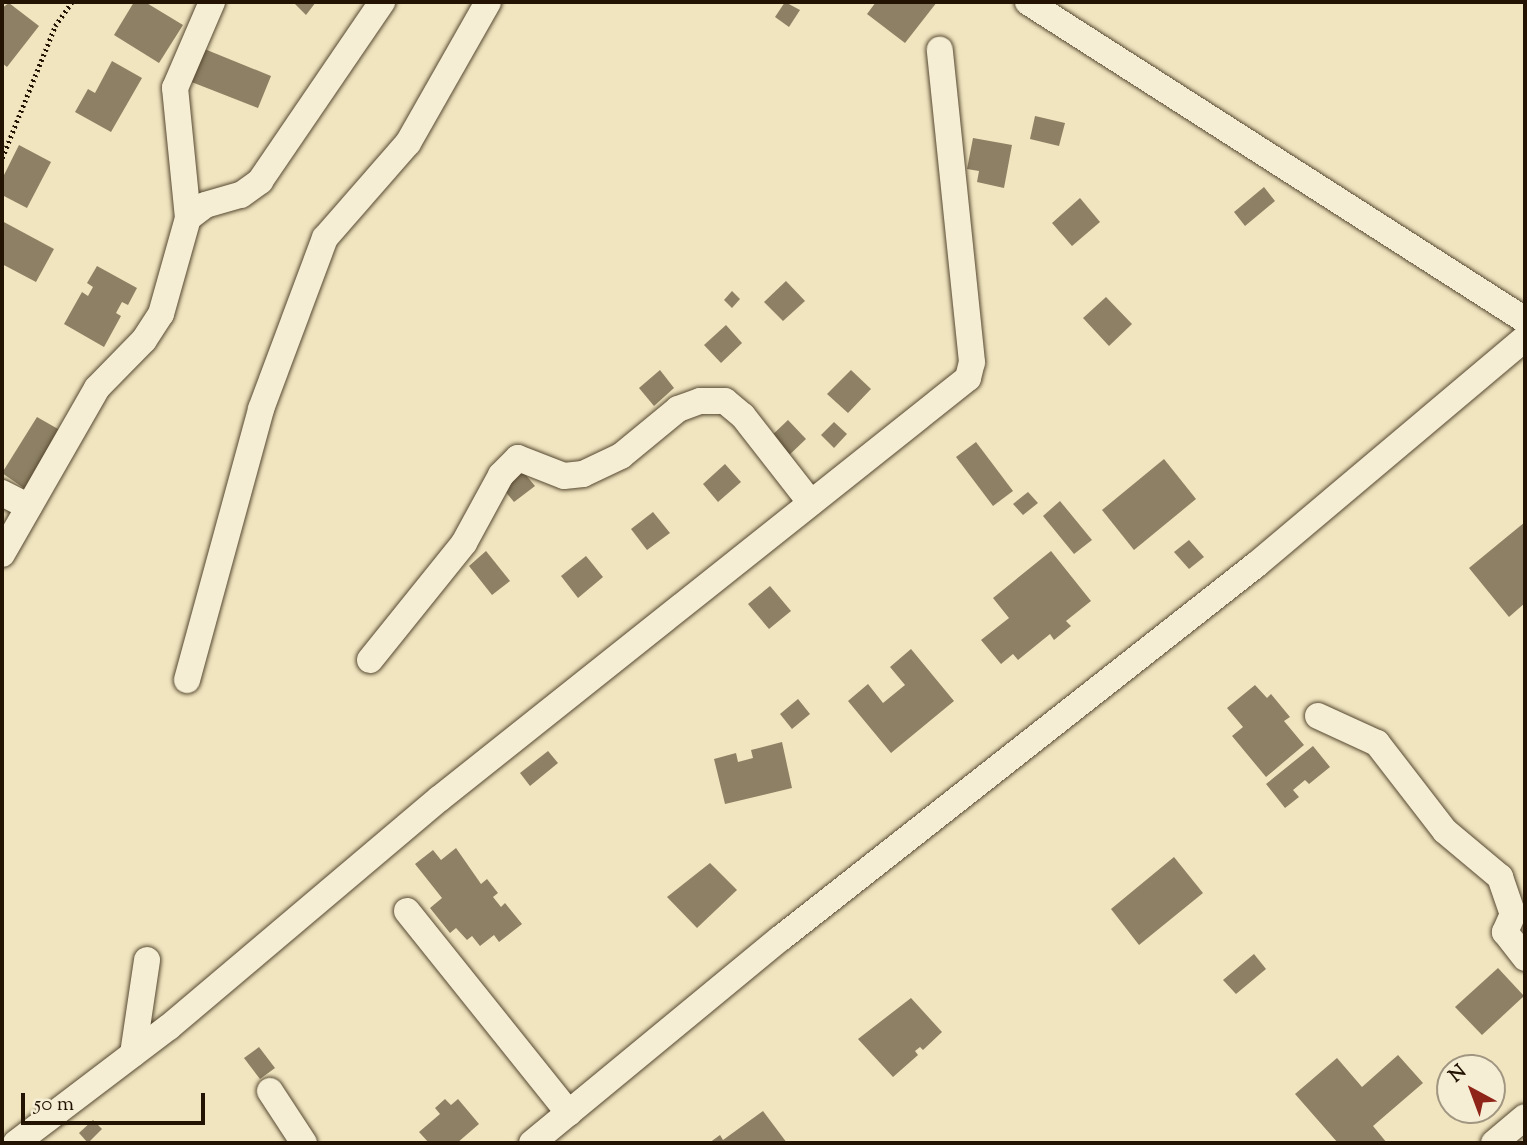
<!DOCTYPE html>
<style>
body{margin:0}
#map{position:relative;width:1527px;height:1145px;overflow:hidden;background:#f0e5bf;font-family:"Sorts Mill Goudy",serif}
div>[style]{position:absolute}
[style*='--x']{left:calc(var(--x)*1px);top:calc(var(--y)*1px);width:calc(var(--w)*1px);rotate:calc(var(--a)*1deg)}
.building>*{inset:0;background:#8d8064}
.path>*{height:4.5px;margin-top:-2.25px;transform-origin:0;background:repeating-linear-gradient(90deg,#221302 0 2px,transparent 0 5.5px)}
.roads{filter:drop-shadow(0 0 2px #564831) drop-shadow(0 0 2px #564831)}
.street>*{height:26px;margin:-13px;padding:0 13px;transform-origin:13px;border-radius:13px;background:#f5eed5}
span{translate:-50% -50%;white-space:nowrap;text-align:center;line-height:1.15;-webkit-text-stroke:6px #f5eed5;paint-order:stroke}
.frame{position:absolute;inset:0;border:4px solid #221302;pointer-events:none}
.north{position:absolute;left:1436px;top:1054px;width:70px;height:70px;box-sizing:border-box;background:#f5eed5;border:2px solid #a19681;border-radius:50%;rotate:319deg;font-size:19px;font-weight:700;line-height:28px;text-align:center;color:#221302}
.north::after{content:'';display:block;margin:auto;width:24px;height:32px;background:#8f2418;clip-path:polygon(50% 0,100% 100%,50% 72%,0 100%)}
.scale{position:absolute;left:21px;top:1093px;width:184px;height:32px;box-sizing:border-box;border:4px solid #221302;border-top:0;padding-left:9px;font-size:21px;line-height:24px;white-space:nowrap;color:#221302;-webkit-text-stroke:5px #f5eed5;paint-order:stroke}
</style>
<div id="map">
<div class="building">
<i style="clip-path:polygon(134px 2px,145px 2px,183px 25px,159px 63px,114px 35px)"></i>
<i style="clip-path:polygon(293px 2px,316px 2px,306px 15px)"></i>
<i style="clip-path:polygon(785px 2px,800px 10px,789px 27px,775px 17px)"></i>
<i style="clip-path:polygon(876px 2px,937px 2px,905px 43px,867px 14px)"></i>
<i style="clip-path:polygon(9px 3px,39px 26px,7px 67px,2px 63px,2px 8px)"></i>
<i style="clip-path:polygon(202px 48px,271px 76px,258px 108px,189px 81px)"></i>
<i style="clip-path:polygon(112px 61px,142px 78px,111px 132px,75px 112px,88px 89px,95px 93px)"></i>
<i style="clip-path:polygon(1035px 116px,1065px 123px,1059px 146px,1030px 139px)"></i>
<i style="clip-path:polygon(973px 138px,1012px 145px,1004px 188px,977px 182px,979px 171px,967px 169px)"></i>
<i style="clip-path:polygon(19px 145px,51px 162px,27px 208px,2px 195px,2px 179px)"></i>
<i style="clip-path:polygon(1264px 187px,1275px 201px,1245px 226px,1234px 212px)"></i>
<i style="clip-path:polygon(1080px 198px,1100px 222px,1072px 246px,1052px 223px)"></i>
<i style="clip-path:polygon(2px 221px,54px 249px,36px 282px,2px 264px)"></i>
<i style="clip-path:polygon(97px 266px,137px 288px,128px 305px,122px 302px,116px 313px,121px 316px,104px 347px,64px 324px,82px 292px,88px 296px,93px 287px,87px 283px)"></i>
<i style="clip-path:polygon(786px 281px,805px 301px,783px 321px,764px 302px)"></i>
<i style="clip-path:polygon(732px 291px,740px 299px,732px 308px,724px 300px)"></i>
<i style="clip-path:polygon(1106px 297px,1132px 324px,1109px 346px,1083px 318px)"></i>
<i style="clip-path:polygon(726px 325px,742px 343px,721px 363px,704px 345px)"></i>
<i style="clip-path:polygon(660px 370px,674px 388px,654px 406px,639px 388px)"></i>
<i style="clip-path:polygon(851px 370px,871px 389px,848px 413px,827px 394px)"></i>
<i style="clip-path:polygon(37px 417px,65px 433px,28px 491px,2px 473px)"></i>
<i style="clip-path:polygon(788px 420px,806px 439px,784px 460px,766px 441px)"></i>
<i style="clip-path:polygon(834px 422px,847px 434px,834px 448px,821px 435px)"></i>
<i style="clip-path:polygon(976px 442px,1013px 491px,993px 506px,956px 457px)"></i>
<i style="clip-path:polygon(1164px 459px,1196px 499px,1134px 550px,1102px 510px)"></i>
<i style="clip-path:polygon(725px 464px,741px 482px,718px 502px,703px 484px)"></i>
<i style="clip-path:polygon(520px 468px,535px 486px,514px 502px,500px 485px)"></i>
<i style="clip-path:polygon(1028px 492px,1038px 503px,1023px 515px,1013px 504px)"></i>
<i style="clip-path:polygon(1060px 501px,1092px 540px,1074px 554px,1043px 516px)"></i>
<i style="clip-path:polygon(653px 512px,670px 533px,647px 550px,631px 529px)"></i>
<i style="clip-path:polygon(1525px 522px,1525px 603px,1509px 617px,1469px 568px)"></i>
<i style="clip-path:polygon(1189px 540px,1204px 557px,1189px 569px,1174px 552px)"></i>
<i style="clip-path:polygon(486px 551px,510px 581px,492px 595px,469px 566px)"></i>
<i style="clip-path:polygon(1051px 551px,1091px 601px,1066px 621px,1071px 626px,1054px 640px,1050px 634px,1018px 660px,1013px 654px,1001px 664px,981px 640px,1009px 618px,993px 598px)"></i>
<i style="clip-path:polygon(586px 556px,603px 577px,578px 598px,561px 576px)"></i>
<i style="clip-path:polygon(770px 586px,791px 611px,769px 629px,748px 604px)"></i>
<i style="clip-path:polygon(911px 649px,954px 701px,891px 753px,848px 701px,868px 684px,883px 703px,905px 685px,890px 667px)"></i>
<i style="clip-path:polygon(1255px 685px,1267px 698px,1271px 694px,1290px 717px,1284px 721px,1304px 745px,1266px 777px,1232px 736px,1243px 727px,1227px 708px)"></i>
<i style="clip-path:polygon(798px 699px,810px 714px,792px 729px,780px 714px)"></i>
<i style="clip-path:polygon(782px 742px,792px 788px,725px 804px,714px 759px,736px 753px,738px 762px,753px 758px,751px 750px)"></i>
<i style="clip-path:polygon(1313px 746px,1330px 767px,1309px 784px,1305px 780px,1293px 790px,1299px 797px,1285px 808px,1266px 784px)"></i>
<i style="clip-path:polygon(548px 751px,558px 763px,530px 786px,520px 773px)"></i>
<i style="clip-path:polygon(456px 848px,481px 884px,487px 879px,498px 893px,493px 897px,501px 907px,505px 903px,522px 924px,499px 942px,494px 935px,480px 946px,472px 936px,467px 940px,456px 928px,450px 933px,430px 908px,442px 898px,415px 864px,433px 850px,441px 860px)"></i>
<i style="clip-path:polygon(1174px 857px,1203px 893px,1139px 945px,1111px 909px)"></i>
<i style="clip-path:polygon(710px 863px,737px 890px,697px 928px,667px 897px)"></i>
<i style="clip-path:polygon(1254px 954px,1266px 969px,1236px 994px,1223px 980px)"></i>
<i style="clip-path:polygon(1498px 968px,1524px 996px,1482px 1035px,1455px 1007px)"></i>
<i style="clip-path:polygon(911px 998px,942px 1032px,923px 1050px,920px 1047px,915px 1051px,918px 1055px,893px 1077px,858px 1039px)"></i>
<i style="clip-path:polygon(259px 1047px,275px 1068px,260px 1079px,244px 1058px)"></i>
<i style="clip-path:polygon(1398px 1055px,1423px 1083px,1373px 1126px,1387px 1143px,1338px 1143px,1295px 1094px,1337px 1058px,1362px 1087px)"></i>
<i style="clip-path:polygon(445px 1099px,451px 1105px,458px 1099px,479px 1124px,457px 1143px,429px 1143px,419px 1132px,440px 1114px,435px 1108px)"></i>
<i style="clip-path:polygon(763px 1111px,787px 1143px,709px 1143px,720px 1135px,723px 1140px)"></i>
<i style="clip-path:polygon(93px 1120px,102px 1129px,88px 1143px,79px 1133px)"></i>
</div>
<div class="path">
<i style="--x:2;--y:158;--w:142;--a:-68.1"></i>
<i style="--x:55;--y:26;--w:29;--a:-55"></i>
</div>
<div class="roads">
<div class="street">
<i style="--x:1028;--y:2;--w:590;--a:32.61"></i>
<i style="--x:188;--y:218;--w:131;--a:-95.7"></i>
<i style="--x:175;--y:88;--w:94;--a:-66.7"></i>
<i style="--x:2;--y:493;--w:30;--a:27"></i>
<i style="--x:2;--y:554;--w:191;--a:-60.2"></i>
<i style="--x:97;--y:388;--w:67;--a:-45.6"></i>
<i style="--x:144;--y:340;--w:31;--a:-57"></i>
<i style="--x:161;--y:314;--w:100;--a:-74.3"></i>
<i style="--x:188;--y:218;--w:21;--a:-37"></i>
<i style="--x:205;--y:205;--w:37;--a:-16"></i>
<i style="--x:241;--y:195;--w:24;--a:-36"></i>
<i style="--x:260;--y:181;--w:217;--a:-55.7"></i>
<i style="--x:370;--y:660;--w:150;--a:-51.2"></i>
<i style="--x:464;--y:543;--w:77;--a:-61.4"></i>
<i style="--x:501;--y:475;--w:24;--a:-45"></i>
<i style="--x:518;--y:458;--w:49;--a:21.4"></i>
<i style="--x:564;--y:476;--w:19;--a:-6"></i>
<i style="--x:583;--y:474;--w:42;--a:-25.3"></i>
<i style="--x:621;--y:456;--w:74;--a:-39.5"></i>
<i style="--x:678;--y:409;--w:23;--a:-20"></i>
<i style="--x:700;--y:401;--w:25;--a:0"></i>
<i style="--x:725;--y:401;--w:23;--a:40"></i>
<i style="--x:743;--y:416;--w:110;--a:52"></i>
<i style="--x:187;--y:680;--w:281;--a:-74.7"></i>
<i style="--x:261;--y:409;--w:183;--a:-69.5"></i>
<i style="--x:325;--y:238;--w:126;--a:-48.9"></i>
<i style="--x:408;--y:143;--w:162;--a:-60.4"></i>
<i style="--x:1318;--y:716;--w:65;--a:24.6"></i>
<i style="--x:1377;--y:743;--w:111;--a:52.3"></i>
<i style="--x:1445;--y:831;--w:72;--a:39.9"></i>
<i style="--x:1500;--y:877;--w:39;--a:71"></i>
<i style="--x:1513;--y:914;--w:20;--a:114"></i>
<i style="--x:1505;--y:932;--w:33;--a:52"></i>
<i style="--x:407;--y:911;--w:259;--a:51.3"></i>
<i style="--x:133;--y:1054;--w:95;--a:-81.5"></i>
<i style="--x:270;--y:1091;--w:62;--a:56.8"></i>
<i style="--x:16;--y:1143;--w:192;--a:-37.2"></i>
<i style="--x:169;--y:1027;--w:353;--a:-40.2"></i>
<i style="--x:439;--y:799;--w:676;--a:-38.51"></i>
<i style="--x:968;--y:378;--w:16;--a:-76"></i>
<i style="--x:972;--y:362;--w:314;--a:-95.9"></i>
<i style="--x:532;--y:1143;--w:323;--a:-39.5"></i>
<i style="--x:781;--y:938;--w:605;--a:-38.16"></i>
<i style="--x:1257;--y:564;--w:351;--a:-40.1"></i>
<i style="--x:1494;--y:1143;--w:40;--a:-40"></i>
</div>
</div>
<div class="frame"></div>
<div class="north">N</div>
<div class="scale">50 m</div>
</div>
